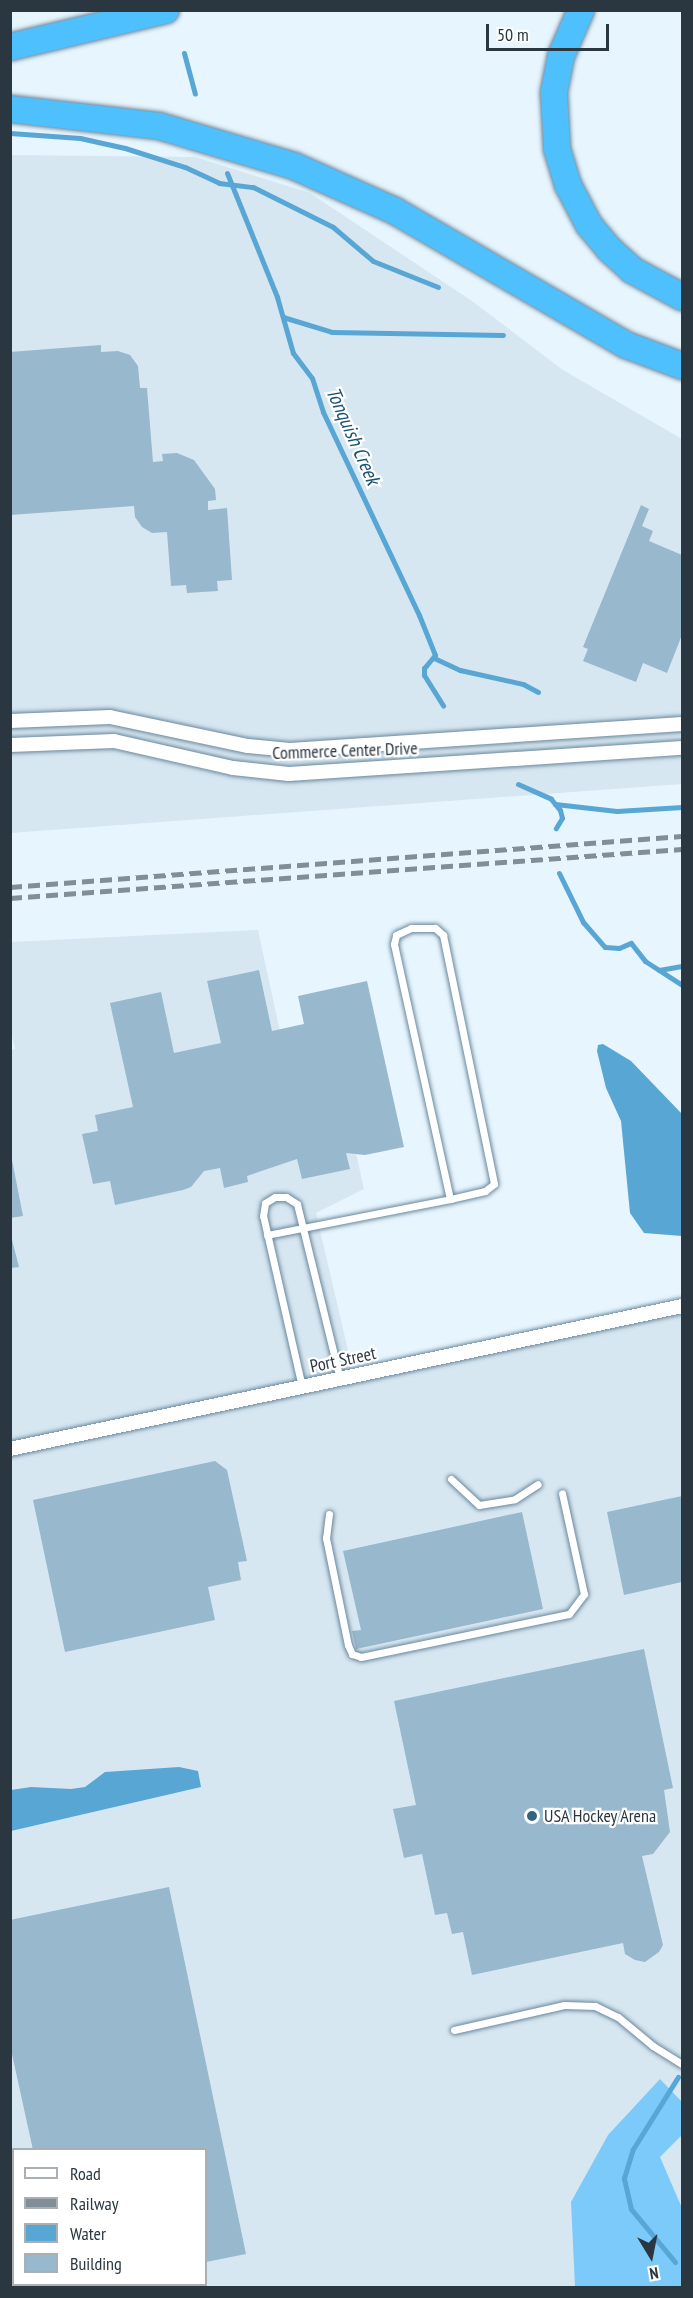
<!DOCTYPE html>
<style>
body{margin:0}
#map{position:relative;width:693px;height:2298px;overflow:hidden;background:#e7f5fe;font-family:"PT Sans Narrow",sans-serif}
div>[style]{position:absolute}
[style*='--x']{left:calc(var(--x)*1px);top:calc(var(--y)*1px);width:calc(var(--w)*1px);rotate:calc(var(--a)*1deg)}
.built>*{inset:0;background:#d7e7f2}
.forest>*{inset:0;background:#7ccafa}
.water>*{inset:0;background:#58a6d4}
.stream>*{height:5px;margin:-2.5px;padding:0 2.5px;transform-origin:2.5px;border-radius:2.5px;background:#58a6d4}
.building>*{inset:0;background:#97b8cd}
.roads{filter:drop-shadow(0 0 2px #69889c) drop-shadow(0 0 2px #69889c)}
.lane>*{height:7px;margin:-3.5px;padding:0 3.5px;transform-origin:3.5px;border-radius:3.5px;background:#fff}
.street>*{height:14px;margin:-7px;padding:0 7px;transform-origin:7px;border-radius:7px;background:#fff}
.highway>*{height:26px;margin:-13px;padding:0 13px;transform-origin:13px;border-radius:13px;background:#4fc0fe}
.rail>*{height:4.5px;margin-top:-2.25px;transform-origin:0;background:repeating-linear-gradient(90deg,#818e97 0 12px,transparent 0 18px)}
.dots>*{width:16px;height:16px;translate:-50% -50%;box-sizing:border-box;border:3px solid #fff;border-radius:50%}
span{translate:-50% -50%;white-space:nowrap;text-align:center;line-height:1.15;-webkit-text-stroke:4.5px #fff;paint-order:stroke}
.street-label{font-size:18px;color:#2a3740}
.poi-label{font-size:18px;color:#2a3740}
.left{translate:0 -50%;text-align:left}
.water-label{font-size:20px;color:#175272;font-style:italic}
.frame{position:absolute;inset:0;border:12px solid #2a3740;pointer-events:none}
.legend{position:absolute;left:12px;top:2148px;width:195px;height:138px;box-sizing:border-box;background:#fff;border:2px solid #aaafb3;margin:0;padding:8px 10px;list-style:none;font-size:18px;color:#2a3740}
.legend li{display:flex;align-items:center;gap:12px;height:30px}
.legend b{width:30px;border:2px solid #aaafb3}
.north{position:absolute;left:621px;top:2226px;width:60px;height:60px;-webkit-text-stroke:4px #fff;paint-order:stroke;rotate:170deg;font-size:16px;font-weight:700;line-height:24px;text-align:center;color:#2a3740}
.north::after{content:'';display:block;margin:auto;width:21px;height:27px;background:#2a3740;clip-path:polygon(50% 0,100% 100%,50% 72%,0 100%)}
.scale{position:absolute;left:486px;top:24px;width:123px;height:27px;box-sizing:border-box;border:3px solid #2a3740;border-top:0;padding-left:8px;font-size:18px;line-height:21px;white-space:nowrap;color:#2a3740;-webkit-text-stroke:4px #fff;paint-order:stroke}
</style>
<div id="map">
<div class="built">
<i style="clip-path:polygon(11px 155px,195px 157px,310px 193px,472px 301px,563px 370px,682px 439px,682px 784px,11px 833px)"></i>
<i style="clip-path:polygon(evenodd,258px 930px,284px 1050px,331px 1041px,364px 1189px,316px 1213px,354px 1376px,682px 1306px,682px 2279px,649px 2288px,11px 2287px,10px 1050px,15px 1049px,10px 1028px,11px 942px,258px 930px,14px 2150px,206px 2150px,206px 2284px,14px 2284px,14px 2150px)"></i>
</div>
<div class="forest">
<i style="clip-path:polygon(660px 2079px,682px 2102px,682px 2135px,660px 2157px,682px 2208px,682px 2287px,575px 2287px,571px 2202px,608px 2135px)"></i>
</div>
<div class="water">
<i style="clip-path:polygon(603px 1044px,631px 1061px,682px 1114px,682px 1236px,644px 1233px,630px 1213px,621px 1121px,606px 1088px,597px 1051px,598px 1045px)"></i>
<i style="clip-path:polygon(179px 1767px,198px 1771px,201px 1787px,11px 1831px,11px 1790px,31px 1787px,71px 1789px,85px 1787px,105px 1772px)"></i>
</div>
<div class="stream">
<i style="--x:184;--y:53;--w:42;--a:75"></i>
<i style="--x:10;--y:133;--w:70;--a:4.1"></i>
<i style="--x:80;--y:138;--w:46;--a:12.5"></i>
<i style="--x:125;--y:148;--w:63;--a:17.6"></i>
<i style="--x:185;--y:167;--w:38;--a:25"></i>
<i style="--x:219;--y:183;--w:34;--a:7"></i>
<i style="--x:253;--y:187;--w:89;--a:26.6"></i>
<i style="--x:333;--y:227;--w:52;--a:40.4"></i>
<i style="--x:373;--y:261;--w:70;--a:21.8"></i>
<i style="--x:227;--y:173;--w:134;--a:68"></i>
<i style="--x:277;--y:297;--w:58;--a:74.1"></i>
<i style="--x:293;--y:353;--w:31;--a:53"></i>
<i style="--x:312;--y:378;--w:36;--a:72"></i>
<i style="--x:323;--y:412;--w:225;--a:64.7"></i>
<i style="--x:419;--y:615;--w:43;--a:68.2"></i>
<i style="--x:435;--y:655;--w:17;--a:130"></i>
<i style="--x:424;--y:668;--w:7;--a:90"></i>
<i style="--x:424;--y:675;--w:36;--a:58"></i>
<i style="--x:283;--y:317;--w:51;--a:17"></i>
<i style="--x:332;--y:332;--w:171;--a:1"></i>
<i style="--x:434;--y:658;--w:29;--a:25"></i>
<i style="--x:460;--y:670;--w:65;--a:12.5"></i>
<i style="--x:523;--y:684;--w:17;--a:28"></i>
<i style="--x:518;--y:784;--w:36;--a:24"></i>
<i style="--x:551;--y:799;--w:14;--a:51"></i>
<i style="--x:560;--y:810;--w:8;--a:76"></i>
<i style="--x:562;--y:818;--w:12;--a:121"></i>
<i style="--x:555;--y:804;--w:62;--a:6.4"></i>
<i style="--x:617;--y:811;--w:65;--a:-3.5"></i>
<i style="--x:559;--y:873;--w:55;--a:63.9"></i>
<i style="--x:583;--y:922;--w:33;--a:49"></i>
<i style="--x:605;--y:947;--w:14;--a:4"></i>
<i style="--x:619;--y:948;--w:13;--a:-23"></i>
<i style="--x:631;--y:943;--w:23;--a:52"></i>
<i style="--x:645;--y:961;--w:44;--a:33"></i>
<i style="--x:659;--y:970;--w:23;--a:-10"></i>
<i style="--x:675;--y:2262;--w:69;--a:-129.7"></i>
<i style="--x:631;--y:2209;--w:32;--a:-103"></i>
<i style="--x:624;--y:2178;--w:30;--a:-73"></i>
<i style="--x:633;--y:2149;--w:85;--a:-58"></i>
</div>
<div class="building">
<i style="clip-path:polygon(101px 345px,101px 352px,118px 351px,130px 355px,138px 366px,140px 388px,147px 388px,153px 462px,163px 461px,162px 454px,177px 453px,194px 460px,215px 489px,216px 500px,208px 501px,208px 510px,227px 508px,232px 580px,217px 581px,218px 591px,187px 593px,186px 585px,171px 586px,167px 532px,152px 533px,142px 527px,135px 517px,134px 506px,10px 515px,10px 352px)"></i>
<i style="clip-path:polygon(641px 505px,649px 509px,642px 526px,653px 531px,649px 541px,682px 555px,682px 635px,667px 673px,643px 663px,636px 682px,583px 661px,588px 649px,583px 647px)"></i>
<i style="clip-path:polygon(259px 970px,272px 1031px,304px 1024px,298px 996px,367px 981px,404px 1147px,365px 1155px,346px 1153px,350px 1169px,302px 1179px,297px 1159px,247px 1176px,248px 1182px,224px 1188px,220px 1168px,204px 1171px,191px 1187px,183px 1190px,115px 1205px,110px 1181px,93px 1184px,82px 1134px,98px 1131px,95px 1115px,133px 1107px,110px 1003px,161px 992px,174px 1053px,221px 1043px,207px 981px)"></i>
<i style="clip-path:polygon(12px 1160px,23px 1216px,10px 1218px,10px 1161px)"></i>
<i style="clip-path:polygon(10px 1232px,19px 1267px,10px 1268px)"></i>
<i style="clip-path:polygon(215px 1461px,227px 1470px,247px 1561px,238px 1562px,241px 1580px,208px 1587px,215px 1620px,65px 1652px,33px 1500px)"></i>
<i style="clip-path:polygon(682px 1496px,682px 1582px,624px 1595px,607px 1512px)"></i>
<i style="clip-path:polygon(522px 1512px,543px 1609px,356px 1649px,352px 1631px,361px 1630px,343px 1551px)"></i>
<i style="clip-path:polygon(644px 1649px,673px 1788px,664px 1790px,670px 1832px,653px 1854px,642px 1856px,663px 1945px,659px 1952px,645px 1962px,635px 1960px,625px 1954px,623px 1943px,472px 1975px,463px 1932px,452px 1934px,447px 1913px,435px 1915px,422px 1854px,404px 1858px,393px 1809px,416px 1805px,394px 1701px)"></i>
<i style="clip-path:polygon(169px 1887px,246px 2254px,206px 2262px,206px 2150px,33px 2150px,10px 2045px,10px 1920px)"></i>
<i style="clip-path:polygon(61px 2284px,97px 2284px,97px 2286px,62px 2288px)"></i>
</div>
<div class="roads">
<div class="lane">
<i style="--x:267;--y:1235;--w:187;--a:-11.1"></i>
<i style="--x:450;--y:1199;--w:261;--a:-102.4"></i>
<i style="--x:394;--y:944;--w:9;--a:-77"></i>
<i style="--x:396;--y:935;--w:17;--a:-25"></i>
<i style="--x:411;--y:928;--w:24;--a:0"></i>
<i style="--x:435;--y:928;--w:11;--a:41"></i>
<i style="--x:443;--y:935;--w:254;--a:78.4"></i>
<i style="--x:494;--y:1184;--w:11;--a:142"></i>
<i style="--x:485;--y:1191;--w:36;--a:167"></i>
<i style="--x:302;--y:1387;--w:175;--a:-102.8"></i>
<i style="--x:263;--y:1216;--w:13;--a:-81"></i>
<i style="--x:265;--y:1203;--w:12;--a:-31"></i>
<i style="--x:275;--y:1197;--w:11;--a:0"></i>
<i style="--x:286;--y:1197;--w:13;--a:32"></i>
<i style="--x:297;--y:1204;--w:180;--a:76.2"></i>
<i style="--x:451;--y:1479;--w:38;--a:43"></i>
<i style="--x:479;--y:1505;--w:36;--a:-9"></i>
<i style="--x:515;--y:1499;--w:27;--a:-33"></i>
<i style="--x:329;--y:1514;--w:24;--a:97"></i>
<i style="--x:326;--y:1538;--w:109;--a:78.4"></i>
<i style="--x:348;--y:1645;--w:10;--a:66"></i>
<i style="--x:352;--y:1654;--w:9;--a:18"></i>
<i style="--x:361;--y:1657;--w:212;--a:-11.7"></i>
<i style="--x:569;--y:1614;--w:25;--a:-53"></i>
<i style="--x:584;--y:1594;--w:103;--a:-102.3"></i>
<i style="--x:454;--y:2030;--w:113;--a:-12.8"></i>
<i style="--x:564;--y:2005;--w:31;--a:2"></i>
<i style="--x:595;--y:2006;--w:25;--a:26"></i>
<i style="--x:618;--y:2017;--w:45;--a:39.6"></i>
<i style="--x:653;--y:2046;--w:34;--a:32"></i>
</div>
<div class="street">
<i style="--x:10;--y:721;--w:100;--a:-2.3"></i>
<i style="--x:110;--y:717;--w:141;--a:11.9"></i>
<i style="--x:248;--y:746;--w:42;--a:5.4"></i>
<i style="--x:290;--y:750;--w:393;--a:-3.8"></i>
<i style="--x:10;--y:745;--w:104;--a:-2.2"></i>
<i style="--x:114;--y:741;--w:122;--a:12.8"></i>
<i style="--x:233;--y:768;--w:56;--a:6.1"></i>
<i style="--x:289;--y:774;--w:394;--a:-3.8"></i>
<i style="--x:10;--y:1449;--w:687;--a:-12.01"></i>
</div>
<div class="highway">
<i style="--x:581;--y:10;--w:50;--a:113.5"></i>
<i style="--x:561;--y:56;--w:38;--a:101"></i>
<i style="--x:554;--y:93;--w:56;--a:86.9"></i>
<i style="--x:557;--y:149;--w:38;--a:73"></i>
<i style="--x:568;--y:185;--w:45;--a:62.3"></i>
<i style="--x:589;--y:225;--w:31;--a:50"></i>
<i style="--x:609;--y:249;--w:31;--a:42"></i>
<i style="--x:632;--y:270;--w:57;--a:28.4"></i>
<i style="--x:10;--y:47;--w:160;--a:-13.3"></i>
<i style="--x:10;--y:109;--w:150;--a:6.5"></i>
<i style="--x:159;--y:126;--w:141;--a:16.5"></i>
<i style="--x:294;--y:166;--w:111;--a:24"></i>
<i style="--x:395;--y:211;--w:267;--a:30.1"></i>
<i style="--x:626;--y:345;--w:60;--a:20.6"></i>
</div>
</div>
<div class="rail">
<i style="--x:10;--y:887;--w:674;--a:-4.34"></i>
<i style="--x:10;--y:898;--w:674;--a:-4.17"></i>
</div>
<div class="dots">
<i style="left:532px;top:1816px;background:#326481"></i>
</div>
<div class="street-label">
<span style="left:345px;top:751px;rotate:-2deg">Commerce Center Drive</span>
<span style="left:343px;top:1360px;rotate:-12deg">Port Street</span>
</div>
<div class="poi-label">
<span class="left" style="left:544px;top:1816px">USA Hockey Arena</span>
</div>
<div class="water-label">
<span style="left:353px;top:436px;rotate:66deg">Tonquish Creek</span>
</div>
<div class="frame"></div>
<ul class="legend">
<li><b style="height:8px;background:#fff"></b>Road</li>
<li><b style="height:8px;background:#818e97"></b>Railway</li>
<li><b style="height:16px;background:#58a6d4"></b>Water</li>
<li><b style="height:16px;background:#97b8cd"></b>Building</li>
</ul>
<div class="north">N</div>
<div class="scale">50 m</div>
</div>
